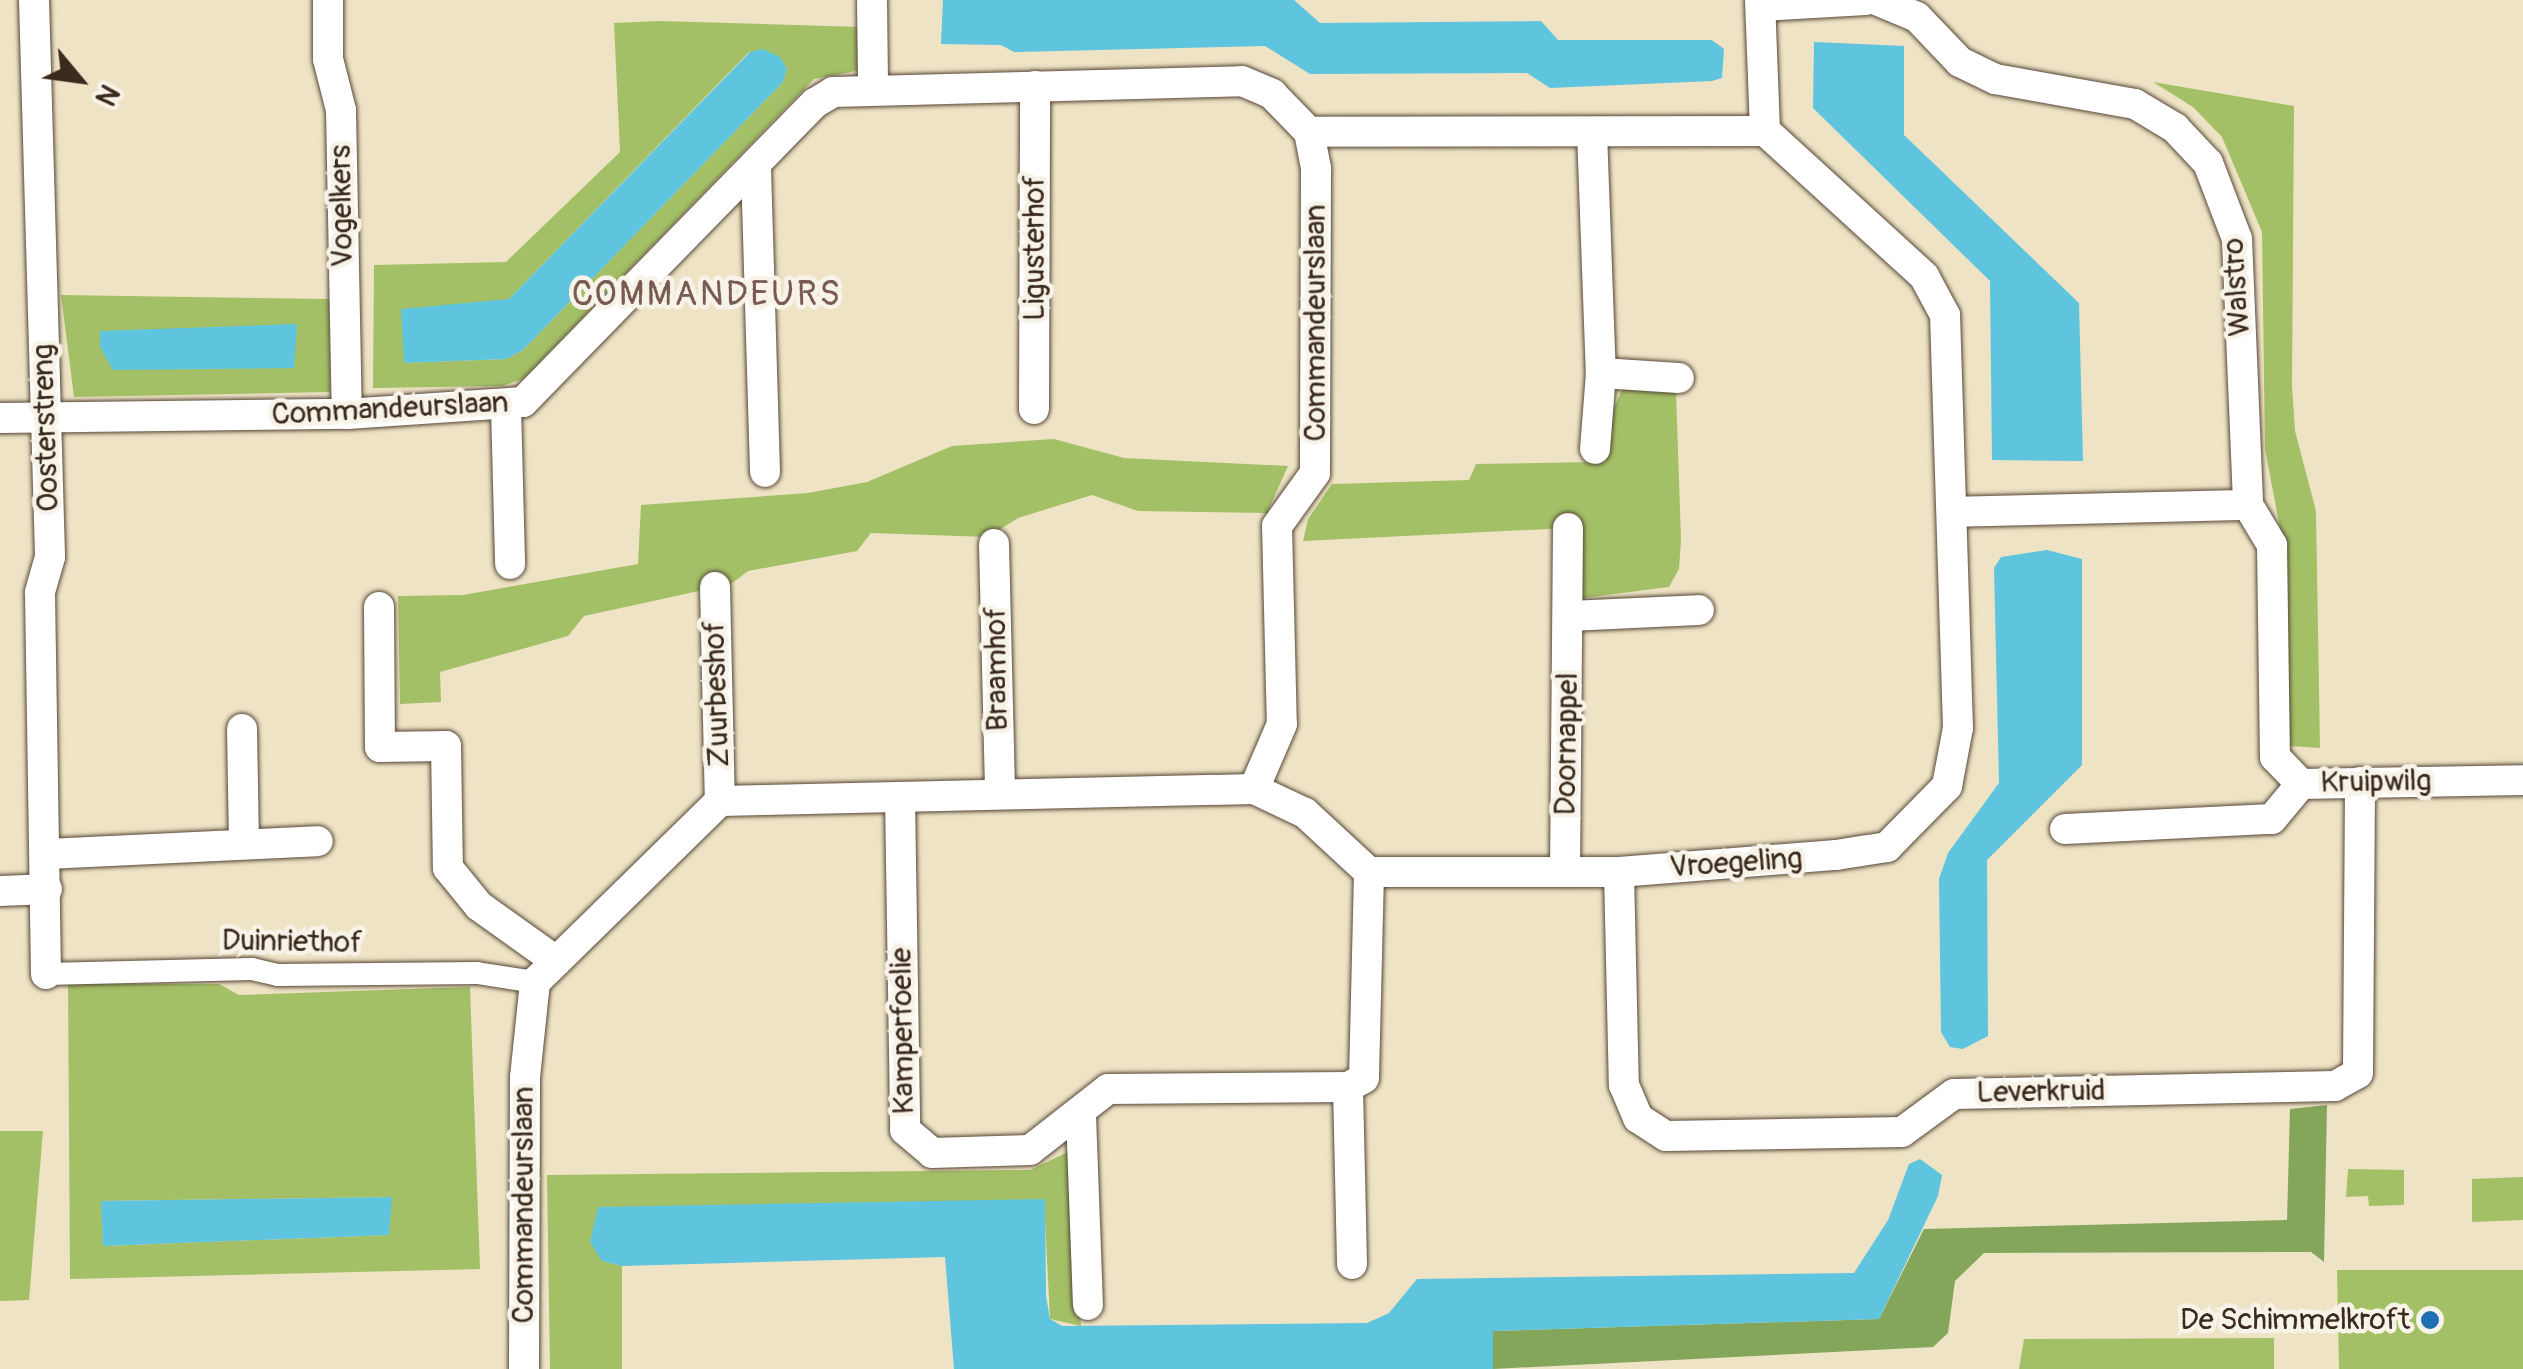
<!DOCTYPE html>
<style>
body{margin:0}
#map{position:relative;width:2523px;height:1369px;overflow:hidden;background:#eee3c5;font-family:Pangolin,sans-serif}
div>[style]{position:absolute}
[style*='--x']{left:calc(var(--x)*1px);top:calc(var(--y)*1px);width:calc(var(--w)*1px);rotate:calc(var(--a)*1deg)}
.green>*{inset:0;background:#a4c066}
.forest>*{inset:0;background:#83a65b}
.water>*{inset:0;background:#5fc4dd}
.roads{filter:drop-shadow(0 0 2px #564637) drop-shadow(0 0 2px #564637)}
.pedestrian>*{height:22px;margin:-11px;padding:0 11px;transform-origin:11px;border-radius:11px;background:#fff}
.minor>*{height:30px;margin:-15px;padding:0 15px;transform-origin:15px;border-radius:15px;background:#fff}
.dots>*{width:28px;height:28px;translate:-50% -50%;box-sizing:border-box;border:5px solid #f7f3e8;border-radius:50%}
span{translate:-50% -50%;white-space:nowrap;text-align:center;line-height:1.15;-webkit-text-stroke:9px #f7f3e8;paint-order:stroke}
.street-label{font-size:30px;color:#3b2a1e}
.poi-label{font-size:30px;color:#3b2a1e}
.right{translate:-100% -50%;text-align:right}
.quarter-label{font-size:35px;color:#795a51;letter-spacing:2.5px}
.north{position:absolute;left:30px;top:30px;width:100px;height:100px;-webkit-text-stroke:8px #f7f3e8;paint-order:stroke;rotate:119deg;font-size:28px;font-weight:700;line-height:40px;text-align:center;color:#3b2a1e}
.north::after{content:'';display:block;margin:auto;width:35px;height:45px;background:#3b2a1e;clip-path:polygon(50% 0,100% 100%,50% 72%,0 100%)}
</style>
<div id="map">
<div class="green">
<i style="clip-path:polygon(evenodd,660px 21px,860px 27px,861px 70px,814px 79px,523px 379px,502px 386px,373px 388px,374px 265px,506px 262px,620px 152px,614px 23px,660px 21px,749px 52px,787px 69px,783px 82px,523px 350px,506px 359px,404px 363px,509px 299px,749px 52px)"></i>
<i style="clip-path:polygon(2153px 82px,2294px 106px,2292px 386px,2295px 431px,2316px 511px,2320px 748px,2289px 746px,2283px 544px,2265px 449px,2262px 232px,2222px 137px,2193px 107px)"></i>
<i style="clip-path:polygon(61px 295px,329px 299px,330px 392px,74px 397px)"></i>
<i style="clip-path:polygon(1623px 387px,1676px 392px,1681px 540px,1679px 569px,1669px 587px,1583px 598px,1568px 528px,1303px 541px,1308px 519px,1332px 484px,1469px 480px,1476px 464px,1591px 462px)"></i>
<i style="clip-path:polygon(1054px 439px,1124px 458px,1288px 466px,1267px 513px,1138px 511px,1092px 495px,1018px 518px,988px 537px,871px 533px,857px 551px,748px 571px,731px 584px,584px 616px,568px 636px,440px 672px,441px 702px,400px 704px,398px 596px,463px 595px,638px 564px,641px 505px,808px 493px,867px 482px,952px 446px)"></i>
<i style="clip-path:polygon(evenodd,68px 984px,219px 984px,239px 995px,470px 987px,480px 1269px,70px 1279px,68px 984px,391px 1197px,389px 1235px,103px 1246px,102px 1201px,391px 1197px)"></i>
<i style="clip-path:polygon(0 1131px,43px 1131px,29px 1300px,0 1301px)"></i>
<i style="clip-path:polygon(1070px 1151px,1081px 1326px,1050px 1319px,1044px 1199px,602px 1261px,622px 1266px,622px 1369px,550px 1369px,547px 1175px,1030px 1170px)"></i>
<i style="clip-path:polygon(2348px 1169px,2404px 1170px,2404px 1205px,2369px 1206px,2368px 1196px,2346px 1197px)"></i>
<i style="clip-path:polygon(2523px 1177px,2523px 1220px,2472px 1222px,2472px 1179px)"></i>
<i style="clip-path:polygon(2523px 1270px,2523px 1369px,2339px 1369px,2337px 1270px)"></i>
<i style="clip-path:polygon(2274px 1338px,2274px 1369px,2019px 1369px,2024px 1339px)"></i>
</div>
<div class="forest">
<i style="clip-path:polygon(2327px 1105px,2324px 1262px,2311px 1252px,1984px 1253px,1955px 1281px,1948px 1333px,1933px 1347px,1493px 1369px,1492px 1331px,1879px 1319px,1924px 1229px,2287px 1220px,2290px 1109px)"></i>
</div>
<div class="water">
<i style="clip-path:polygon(943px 0,1294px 0,1320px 23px,1541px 21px,1558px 40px,1712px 40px,1724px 49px,1722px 78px,1712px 81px,1550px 88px,1527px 73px,1310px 74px,1265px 46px,1014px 52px,1001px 45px,941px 44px)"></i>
<i style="clip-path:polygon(1814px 42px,1904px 46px,1904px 135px,2079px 303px,2083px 461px,1992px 460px,1990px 281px,1813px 108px)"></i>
<i style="clip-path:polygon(763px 49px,780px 57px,787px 69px,783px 82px,523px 350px,506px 359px,404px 363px,401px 309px,509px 299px,750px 52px)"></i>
<i style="clip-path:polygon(297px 324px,294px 368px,113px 370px,100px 347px,100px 331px)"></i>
<i style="clip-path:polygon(2047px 550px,2082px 559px,2082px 765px,1987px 860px,1988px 1036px,1963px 1049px,1950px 1047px,1941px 1032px,1939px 879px,1948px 853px,1999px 783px,1994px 568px,2001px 557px)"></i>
<i style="clip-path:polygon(1920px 1159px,1942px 1175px,1938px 1196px,1879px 1319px,1493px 1331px,1493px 1369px,954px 1369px,945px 1257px,622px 1266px,602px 1261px,590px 1242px,598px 1207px,1045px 1199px,1046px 1296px,1050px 1319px,1062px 1326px,1367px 1323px,1389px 1313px,1417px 1279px,1854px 1273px,1888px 1220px,1909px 1164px)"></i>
<i style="clip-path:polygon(392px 1197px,389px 1235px,103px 1246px,101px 1201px)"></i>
</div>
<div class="roads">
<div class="pedestrian">
<i style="--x:46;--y:974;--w:206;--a:-1.4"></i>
<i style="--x:252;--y:969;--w:26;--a:13"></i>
<i style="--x:277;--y:975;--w:200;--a:-0.6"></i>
<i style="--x:477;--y:973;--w:59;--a:8.8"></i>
</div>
<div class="minor">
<i style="--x:34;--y:0;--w:557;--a:88.35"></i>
<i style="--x:50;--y:557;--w:37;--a:106"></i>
<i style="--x:40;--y:593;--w:381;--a:89.1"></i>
<i style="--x:328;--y:0;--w:59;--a:90"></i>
<i style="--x:328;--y:59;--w:53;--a:75.7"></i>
<i style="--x:341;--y:110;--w:304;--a:88.9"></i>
<i style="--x:872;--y:0;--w:87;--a:89.3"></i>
<i style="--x:1760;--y:0;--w:131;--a:87.8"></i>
<i style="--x:1876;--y:0;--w:44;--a:22.5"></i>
<i style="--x:1917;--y:17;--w:62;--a:46.3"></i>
<i style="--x:1960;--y:62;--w:39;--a:26"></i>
<i style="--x:1995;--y:79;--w:142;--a:10.1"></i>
<i style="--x:2135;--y:104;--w:47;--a:31"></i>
<i style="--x:2175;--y:128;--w:48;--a:46.7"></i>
<i style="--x:2208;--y:163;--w:81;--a:69.1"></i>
<i style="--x:2237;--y:239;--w:266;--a:87.6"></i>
<i style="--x:2248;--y:505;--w:47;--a:59"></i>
<i style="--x:2272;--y:545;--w:212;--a:89.2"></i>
<i style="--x:2275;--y:757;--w:37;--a:46"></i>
<i style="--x:1761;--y:6;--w:105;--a:-3.3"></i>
<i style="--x:1592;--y:132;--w:241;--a:87.9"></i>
<i style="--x:1601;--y:373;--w:76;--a:94.5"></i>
<i style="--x:756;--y:168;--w:304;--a:88.3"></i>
<i style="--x:1601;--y:373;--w:78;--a:3.7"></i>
<i style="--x:506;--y:407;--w:157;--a:88.5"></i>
<i style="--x:1034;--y:409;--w:323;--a:-89.8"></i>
<i style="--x:0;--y:418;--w:347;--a:-0.7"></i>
<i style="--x:347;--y:414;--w:176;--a:-3.9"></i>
<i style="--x:523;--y:402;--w:418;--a:-45.7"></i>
<i style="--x:815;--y:103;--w:21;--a:-31"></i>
<i style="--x:833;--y:92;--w:409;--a:-1.5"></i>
<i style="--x:1242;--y:81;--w:33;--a:23"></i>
<i style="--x:1272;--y:94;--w:53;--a:45.8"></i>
<i style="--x:1309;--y:132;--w:38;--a:79"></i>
<i style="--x:1316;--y:169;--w:304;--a:90.2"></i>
<i style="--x:1315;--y:473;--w:65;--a:125.6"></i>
<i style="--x:1277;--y:526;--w:198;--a:88.6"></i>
<i style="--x:1282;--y:724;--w:71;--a:113.3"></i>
<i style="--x:1254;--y:789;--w:534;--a:178.71"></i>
<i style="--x:720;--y:801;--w:259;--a:135.6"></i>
<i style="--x:535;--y:982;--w:96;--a:96"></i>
<i style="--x:525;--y:1077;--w:292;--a:90.2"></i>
<i style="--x:1952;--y:512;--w:296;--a:-1.4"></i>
<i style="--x:994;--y:544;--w:249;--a:88.6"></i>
<i style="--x:715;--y:587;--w:214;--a:88.7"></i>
<i style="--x:379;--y:607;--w:140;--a:89.6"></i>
<i style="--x:380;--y:747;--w:66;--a:-0.9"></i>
<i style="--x:446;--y:746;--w:122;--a:89.1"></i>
<i style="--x:448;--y:868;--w:49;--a:50.8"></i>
<i style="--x:479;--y:906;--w:95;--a:35.5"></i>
<i style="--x:1568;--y:616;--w:131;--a:-2.6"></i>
<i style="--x:242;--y:729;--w:113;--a:89"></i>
<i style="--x:1254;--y:789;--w:56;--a:25.2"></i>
<i style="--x:1305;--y:813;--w:87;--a:42.7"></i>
<i style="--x:1369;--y:872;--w:250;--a:0"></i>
<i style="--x:1619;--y:872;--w:218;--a:-4.5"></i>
<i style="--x:1836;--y:855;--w:52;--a:-8.9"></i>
<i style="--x:1887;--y:847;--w:86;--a:-45.5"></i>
<i style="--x:1947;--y:786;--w:59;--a:-79.3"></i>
<i style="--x:1958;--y:728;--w:413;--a:-91.8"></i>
<i style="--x:1945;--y:315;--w:44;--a:-118.3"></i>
<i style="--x:1924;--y:276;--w:215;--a:-137.6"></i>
<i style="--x:1765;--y:131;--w:456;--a:179.9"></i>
<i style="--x:900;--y:797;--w:333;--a:89.1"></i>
<i style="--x:905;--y:1130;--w:35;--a:40"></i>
<i style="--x:932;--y:1153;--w:98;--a:-1.8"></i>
<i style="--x:1030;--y:1150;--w:99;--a:-38"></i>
<i style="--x:1108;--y:1089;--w:240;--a:-0.5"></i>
<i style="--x:1348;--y:1087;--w:18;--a:-29"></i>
<i style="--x:1364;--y:1078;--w:206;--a:-88.6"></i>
<i style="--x:2065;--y:829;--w:207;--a:-2.8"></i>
<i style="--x:2272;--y:819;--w:45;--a:-50.4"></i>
<i style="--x:2301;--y:784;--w:222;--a:-1"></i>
<i style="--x:46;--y:854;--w:272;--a:-2.7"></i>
<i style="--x:1565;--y:872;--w:344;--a:-89.5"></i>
<i style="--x:1619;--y:872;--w:213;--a:88.7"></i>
<i style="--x:1624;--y:1085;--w:36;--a:67"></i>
<i style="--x:1638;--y:1118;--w:33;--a:33"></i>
<i style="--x:1666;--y:1136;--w:236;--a:-1"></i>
<i style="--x:1902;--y:1132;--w:64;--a:-36.2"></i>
<i style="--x:1954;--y:1094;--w:381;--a:-1.2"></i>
<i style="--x:2335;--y:1086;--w:26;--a:-29"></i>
<i style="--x:2358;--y:1073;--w:291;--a:-89.6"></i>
<i style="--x:0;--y:891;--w:47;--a:-2.4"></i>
<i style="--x:1348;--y:1087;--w:177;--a:88.7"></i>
<i style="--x:1081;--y:1115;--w:190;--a:87.9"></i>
</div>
</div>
<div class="dots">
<i style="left:2430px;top:1320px;background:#1f6fb2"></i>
</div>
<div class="street-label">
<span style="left:342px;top:206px;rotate:-91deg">Vogelkers</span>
<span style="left:1035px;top:248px;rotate:-90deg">Ligusterhof</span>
<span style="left:2237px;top:287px;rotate:-94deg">Walstro</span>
<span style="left:1316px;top:323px;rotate:-90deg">Commandeurslaan</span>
<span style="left:390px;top:409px;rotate:-3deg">Commandeurslaan</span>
<span style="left:46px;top:428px;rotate:-92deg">Oosterstreng</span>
<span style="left:997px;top:669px;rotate:-91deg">Braamhof</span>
<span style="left:717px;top:694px;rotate:-92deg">Zuurbeshof</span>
<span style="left:1567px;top:744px;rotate:-89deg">Doornappel</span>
<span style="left:2376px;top:782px;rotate:-1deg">Kruipwilg</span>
<span style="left:1736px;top:863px;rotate:-4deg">Vroegeling</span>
<span style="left:292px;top:942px;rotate:1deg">Duinriethof</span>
<span style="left:903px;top:1031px;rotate:-91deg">Kamperfoelie</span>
<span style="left:2041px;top:1092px;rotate:-1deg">Leverkruid</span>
<span style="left:524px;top:1205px;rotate:-90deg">Commandeurslaan</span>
</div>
<div class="poi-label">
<span class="right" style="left:2410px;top:1320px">De Schimmelkroft</span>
</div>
<div class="quarter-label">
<span style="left:707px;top:294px">COMMANDEURS</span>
</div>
<div class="north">N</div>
</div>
